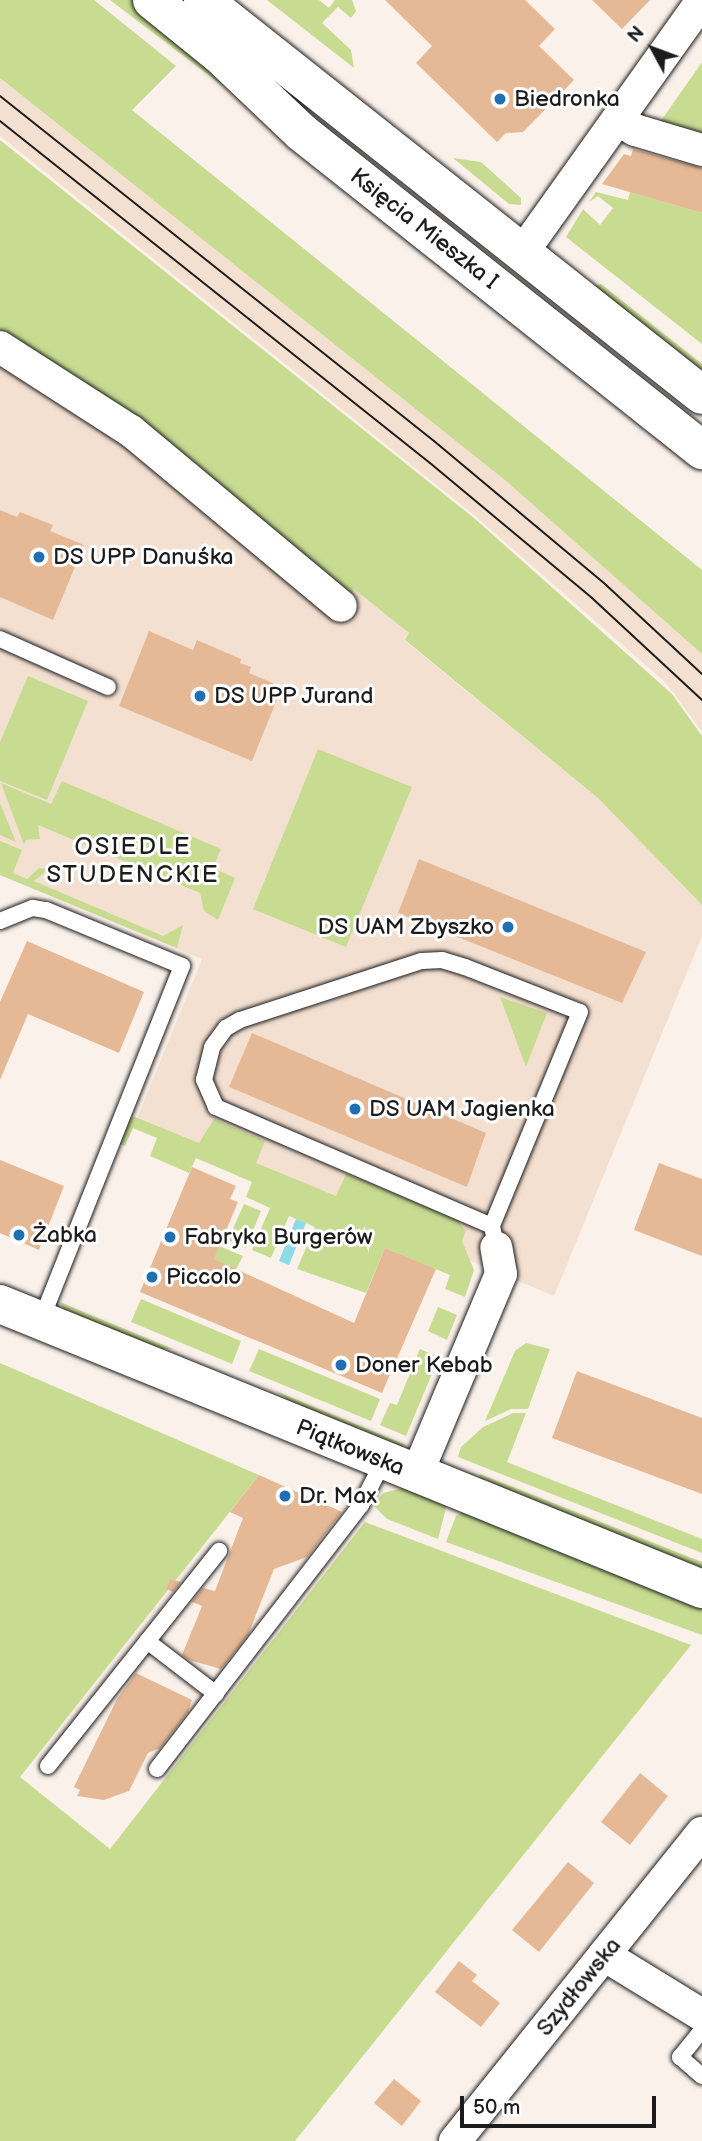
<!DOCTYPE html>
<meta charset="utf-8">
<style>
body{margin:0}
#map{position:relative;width:702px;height:2141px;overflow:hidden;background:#faf1ea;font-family:"Balsamiq Sans",sans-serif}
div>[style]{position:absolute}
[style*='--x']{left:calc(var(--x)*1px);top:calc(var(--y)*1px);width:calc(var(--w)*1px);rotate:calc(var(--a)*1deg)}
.built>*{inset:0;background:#f4e0d1}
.green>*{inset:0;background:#c7dc91}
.water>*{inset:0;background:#8cdbe9}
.building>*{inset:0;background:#e6b996}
.roads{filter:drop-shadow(0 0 2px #1c1c1c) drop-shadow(0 0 2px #1c1c1c)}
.lane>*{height:16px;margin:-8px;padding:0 8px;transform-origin:8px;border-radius:8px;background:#fff}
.street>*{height:32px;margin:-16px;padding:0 16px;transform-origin:16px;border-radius:16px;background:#fff}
.secondary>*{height:38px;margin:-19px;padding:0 19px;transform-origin:19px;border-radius:19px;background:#fff}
.tram>*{height:2px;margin:-1px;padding:0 1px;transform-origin:1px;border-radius:1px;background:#1c1c1c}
.dots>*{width:19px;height:19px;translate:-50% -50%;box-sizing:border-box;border:4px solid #fff;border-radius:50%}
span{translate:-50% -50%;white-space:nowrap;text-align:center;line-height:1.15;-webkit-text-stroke:6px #fff;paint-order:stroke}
.poi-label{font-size:23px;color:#1c1c1c}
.left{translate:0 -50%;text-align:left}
.right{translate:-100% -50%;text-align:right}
.street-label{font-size:23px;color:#1c1c1c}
.neighbourhood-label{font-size:24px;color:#1c1c1c;letter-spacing:2px}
.north{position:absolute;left:618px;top:14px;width:70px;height:70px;-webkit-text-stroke:5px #fff;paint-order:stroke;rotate:311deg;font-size:19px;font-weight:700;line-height:28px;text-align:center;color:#1c1c1c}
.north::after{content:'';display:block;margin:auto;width:24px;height:32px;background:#1c1c1c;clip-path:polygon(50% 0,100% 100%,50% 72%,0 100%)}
.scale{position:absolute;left:460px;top:2096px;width:196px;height:32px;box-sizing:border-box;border:4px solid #1c1c1c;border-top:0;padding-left:9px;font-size:21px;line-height:24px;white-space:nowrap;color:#1c1c1c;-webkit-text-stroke:5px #fff;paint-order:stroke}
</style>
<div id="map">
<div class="built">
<i style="clip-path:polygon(0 78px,506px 481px,702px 654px,702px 732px,666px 683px,474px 515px,0 136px)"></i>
<i style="clip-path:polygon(0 333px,346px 609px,354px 588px,409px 633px,405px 641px,598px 798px,702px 905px,702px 936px,554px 1296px,136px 1121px,202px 959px,0 875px)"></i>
</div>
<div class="green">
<i style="clip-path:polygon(0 0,94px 0,176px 66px,132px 110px,702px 570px,702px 654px,506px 481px,0 78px)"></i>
<i style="clip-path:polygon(110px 0,135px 0,230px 82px,219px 83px)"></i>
<i style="clip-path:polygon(267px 0,319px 0,329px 8px,335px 0,352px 0,356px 11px,351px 18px,338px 7px,322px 23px,351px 50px,354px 68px)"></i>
<i style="clip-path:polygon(702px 62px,702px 141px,656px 128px)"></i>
<i style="clip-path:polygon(0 140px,474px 518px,672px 694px,702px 736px,702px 905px,598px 798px,405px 640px,409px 633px,354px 589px,345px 610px,0 333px)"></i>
<i style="clip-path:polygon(453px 158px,481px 162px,521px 198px,521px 205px,509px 204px)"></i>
<i style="clip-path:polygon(596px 192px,628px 200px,630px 192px,702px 213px,702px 344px,566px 237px,583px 209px,600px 225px,613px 208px,598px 196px,589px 202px)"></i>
<i style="clip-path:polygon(601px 284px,702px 364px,702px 378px,592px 287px)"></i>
<i style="clip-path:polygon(28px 676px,88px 701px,47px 800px,0 781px,0 742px)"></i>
<i style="clip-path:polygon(318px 749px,412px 787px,346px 947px,253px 909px)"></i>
<i style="clip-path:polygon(62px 781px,221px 849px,213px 868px,235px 878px,218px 920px,204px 911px,200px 893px,38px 825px,40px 839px,26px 840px,24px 845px,1px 783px,51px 804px)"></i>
<i style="clip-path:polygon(0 803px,16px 842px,0 835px)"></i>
<i style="clip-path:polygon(0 841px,22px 850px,13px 873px,27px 879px,39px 868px,49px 869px,34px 881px,163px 936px,183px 925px,177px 948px,0 875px)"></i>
<i style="clip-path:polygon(500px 997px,547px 1013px,526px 1067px)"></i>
<i style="clip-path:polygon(135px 1117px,199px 1143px,214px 1119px,265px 1141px,256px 1163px,336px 1196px,346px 1174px,456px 1219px,466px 1231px,462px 1241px,474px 1270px,465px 1297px,445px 1289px,450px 1275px,385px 1248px,366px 1293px,297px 1269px,315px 1227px,289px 1216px,271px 1258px,252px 1250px,270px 1208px,246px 1197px,252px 1182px,196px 1158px,189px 1173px,150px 1156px,157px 1138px,133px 1128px,125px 1146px,119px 1144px,129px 1118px)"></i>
<i style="clip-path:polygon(244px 1204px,261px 1211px,246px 1248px,228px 1240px)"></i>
<i style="clip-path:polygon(219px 1246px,243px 1256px,230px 1281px,208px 1272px)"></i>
<i style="clip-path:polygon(141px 1299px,241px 1341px,232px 1364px,131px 1322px)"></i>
<i style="clip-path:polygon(60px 1302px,173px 1349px,148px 1348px,66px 1314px)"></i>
<i style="clip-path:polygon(438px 1307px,457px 1315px,447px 1340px,428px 1331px)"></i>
<i style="clip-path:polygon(526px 1343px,550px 1349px,528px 1409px,511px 1409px,485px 1421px,515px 1351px)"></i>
<i style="clip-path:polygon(259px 1349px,380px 1399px,371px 1421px,249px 1371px)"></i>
<i style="clip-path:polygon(420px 1349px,439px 1357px,406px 1436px,380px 1425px,390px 1403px,397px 1405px)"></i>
<i style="clip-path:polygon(0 1363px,259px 1475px,20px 1777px,110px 1849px,365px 1522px,691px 1645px,295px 2141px,0 2141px)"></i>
<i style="clip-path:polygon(276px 1391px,406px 1445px,395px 1448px,303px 1411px)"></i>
<i style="clip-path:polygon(513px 1413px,526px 1413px,507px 1462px,702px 1539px,702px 1553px,458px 1457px,461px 1447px,483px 1427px)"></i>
<i style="clip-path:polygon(480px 1474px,702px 1562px,702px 1573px,476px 1483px)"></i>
<i style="clip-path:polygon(403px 1488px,447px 1504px,438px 1539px,387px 1519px,373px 1505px,383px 1493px)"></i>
<i style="clip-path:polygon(464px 1511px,702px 1605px,702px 1635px,446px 1542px,456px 1516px)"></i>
</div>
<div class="water">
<i style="clip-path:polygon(296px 1219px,306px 1223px,289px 1265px,279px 1261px)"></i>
</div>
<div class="building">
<i style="clip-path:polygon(385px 0,525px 0,555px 29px,539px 46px,574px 80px,523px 132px,506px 133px,497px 142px,416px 63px,432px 46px)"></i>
<i style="clip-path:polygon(592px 0,650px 0,622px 29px)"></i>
<i style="clip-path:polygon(633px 149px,702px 168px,702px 213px,602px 184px,624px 154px,631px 156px)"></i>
<i style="clip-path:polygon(0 510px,17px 517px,20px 512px,53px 525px,50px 531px,84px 545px,53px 620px,0 597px)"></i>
<i style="clip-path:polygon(149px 631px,193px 650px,197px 640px,241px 659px,240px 663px,251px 667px,249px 673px,282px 687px,252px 761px,119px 706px)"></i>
<i style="clip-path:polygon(419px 859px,646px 952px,622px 1003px,398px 913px)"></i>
<i style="clip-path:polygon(27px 941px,144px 992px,119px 1053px,28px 1014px,0 1080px,0 1002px)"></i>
<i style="clip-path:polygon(252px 1033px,486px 1133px,467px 1187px,229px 1087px)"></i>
<i style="clip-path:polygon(0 1160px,64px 1186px,39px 1250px,0 1233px)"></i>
<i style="clip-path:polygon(659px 1163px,702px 1179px,702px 1256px,634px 1230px)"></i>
<i style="clip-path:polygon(192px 1167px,236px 1186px,230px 1199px,238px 1202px,214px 1259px,354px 1323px,385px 1248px,436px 1269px,382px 1393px,140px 1292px)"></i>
<i style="clip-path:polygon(577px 1371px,702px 1418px,702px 1494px,552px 1438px)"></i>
<i style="clip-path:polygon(259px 1475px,342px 1512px,307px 1557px,274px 1569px,248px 1635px,221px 1669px,189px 1660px,182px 1655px,202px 1606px,192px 1602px,203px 1588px,215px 1591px,243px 1518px,230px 1512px)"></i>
<i style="clip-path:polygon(170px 1579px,181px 1582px,173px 1592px,166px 1589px)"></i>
<i style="clip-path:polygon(136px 1673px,192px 1700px,188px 1712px,160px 1748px,148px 1753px,129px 1791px,104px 1800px,77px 1796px,80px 1790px,74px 1787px,117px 1699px)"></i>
<i style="clip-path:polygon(640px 1773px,668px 1796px,630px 1845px,601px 1822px)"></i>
<i style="clip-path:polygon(568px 1862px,594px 1883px,539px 1952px,512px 1930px)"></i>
<i style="clip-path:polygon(459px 1961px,477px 1975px,472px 1981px,500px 2003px,481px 2027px,435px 1992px)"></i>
<i style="clip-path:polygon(394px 2079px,421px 2101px,402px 2126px,374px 2103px)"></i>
</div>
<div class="roads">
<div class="lane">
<i style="--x:0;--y:639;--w:118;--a:24"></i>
<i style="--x:0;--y:921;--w:35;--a:-22"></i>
<i style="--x:33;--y:908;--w:13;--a:9"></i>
<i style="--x:46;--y:910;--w:147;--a:22.4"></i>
<i style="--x:182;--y:966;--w:382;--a:111.7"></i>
<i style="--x:492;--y:1226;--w:301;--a:-156.7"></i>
<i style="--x:216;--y:1107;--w:30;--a:-114"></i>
<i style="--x:204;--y:1080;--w:34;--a:-76"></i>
<i style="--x:212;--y:1047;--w:24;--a:-54"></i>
<i style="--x:226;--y:1028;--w:16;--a:-30"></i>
<i style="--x:240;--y:1020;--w:191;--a:-18"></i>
<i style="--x:422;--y:961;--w:20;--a:-3"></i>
<i style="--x:442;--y:960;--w:24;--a:17"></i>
<i style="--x:465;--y:967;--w:123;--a:21.4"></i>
<i style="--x:580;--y:1012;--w:231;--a:112.4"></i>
<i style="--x:492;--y:1226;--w:21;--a:79"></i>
<i style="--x:147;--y:1641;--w:87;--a:37.5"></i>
<i style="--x:48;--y:1766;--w:275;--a:-51.5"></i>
<i style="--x:157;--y:1769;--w:334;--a:-52.3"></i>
<i style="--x:361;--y:1505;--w:48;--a:-62.9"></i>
<i style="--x:702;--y:2030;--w:35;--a:129"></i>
<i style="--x:680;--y:2057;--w:29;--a:41"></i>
</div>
<div class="street">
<i style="--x:618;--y:119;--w:20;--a:33"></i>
<i style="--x:635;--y:130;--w:70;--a:16.6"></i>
<i style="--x:522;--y:253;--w:310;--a:-54.5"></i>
<i style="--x:0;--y:347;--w:156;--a:32.7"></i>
<i style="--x:131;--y:431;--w:273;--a:39.8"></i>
<i style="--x:416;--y:1476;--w:219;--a:-67.2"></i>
<i style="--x:501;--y:1274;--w:27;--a:-100"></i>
<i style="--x:604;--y:1955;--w:115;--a:31.5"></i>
<i style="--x:455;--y:2141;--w:395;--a:-51.3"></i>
</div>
<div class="secondary">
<i style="--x:152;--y:0;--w:87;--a:39"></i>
<i style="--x:220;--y:55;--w:112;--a:43.5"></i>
<i style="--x:301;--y:132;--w:512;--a:38.42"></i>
<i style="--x:203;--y:0;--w:636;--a:38.36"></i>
<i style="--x:0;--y:1304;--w:758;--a:22.1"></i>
</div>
</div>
<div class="tram">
<i style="--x:0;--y:96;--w:554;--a:38.48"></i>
<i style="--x:434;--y:441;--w:223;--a:39.9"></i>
<i style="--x:605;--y:584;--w:132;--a:42.9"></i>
<i style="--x:0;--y:121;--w:549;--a:38.5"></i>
<i style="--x:430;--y:463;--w:211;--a:39.8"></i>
<i style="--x:592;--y:598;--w:150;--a:42.8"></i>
</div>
<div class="dots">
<i style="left:500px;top:99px;background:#1f6fb2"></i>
<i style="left:39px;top:557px;background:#1f6fb2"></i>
<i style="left:200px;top:696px;background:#1f6fb2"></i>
<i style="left:508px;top:927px;background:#1f6fb2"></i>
<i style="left:355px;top:1109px;background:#1f6fb2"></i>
<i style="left:19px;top:1235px;background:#1f6fb2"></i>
<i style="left:170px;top:1237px;background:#1f6fb2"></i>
<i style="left:152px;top:1277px;background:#1f6fb2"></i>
<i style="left:341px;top:1365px;background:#1f6fb2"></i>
<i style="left:285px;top:1496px;background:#1f6fb2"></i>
</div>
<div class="poi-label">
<span class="left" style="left:514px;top:99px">Biedronka</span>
<span class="left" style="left:53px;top:557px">DS UPP Danuśka</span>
<span class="left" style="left:214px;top:696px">DS UPP Jurand</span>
<span class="right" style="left:494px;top:927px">DS UAM Zbyszko</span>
<span class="left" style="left:369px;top:1109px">DS UAM Jagienka</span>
<span class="left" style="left:33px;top:1235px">Żabka</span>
<span class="left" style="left:184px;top:1237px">Fabryka Burgerów</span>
<span class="left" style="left:166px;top:1277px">Piccolo</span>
<span class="left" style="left:355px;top:1365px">Doner Kebab</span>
<span class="left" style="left:299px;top:1496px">Dr. Max</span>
</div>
<div class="street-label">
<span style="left:424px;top:229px;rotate:38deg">Księcia Mieszka I</span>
<span style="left:350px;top:1448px;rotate:22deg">Piątkowska</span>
<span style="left:579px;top:1987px;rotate:-51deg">Szydłowska</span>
</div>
<div class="neighbourhood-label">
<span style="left:133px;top:861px">OSIEDLE<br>STUDENCKIE</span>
</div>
<div class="north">N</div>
<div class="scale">50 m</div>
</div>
